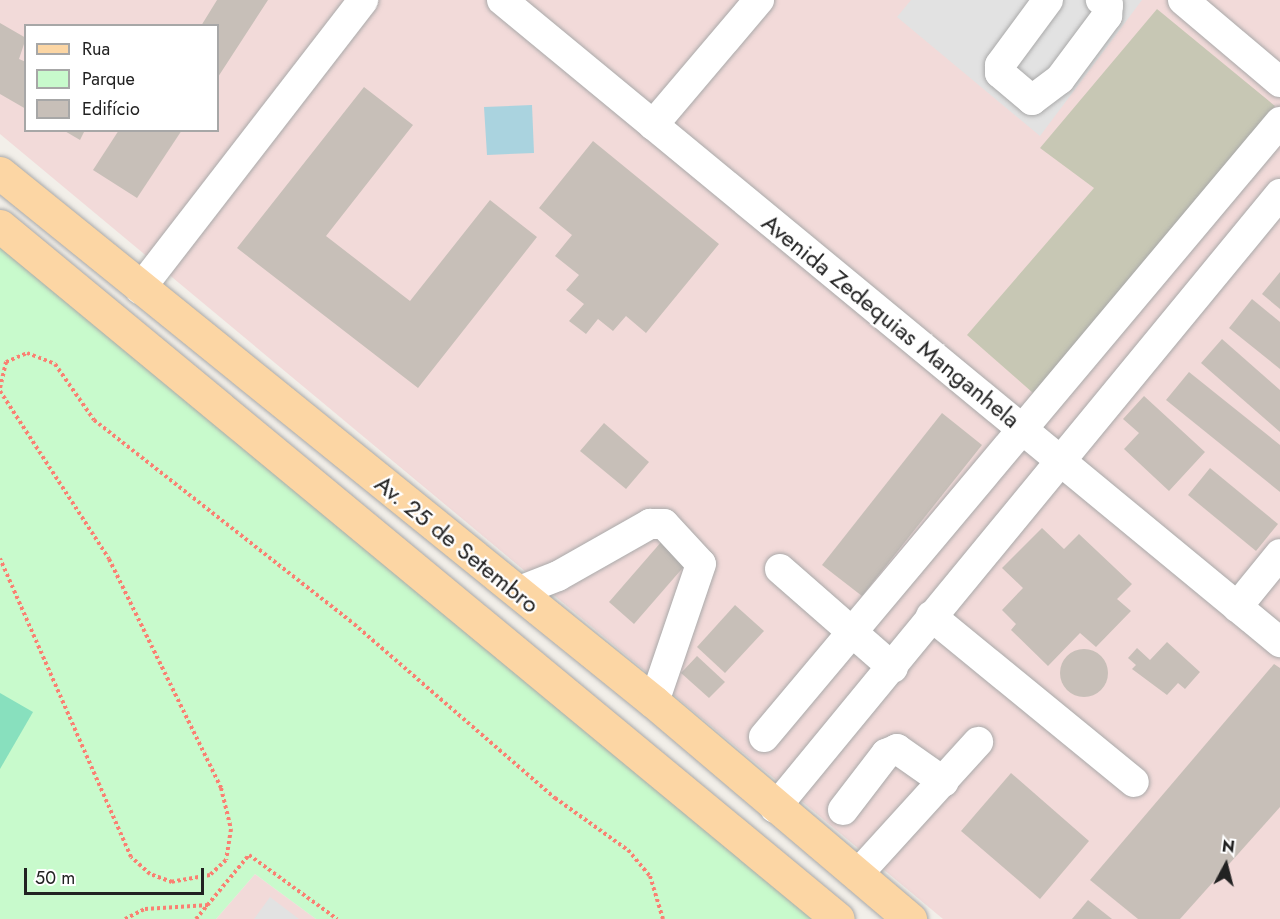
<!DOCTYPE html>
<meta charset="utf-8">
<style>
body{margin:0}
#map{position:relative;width:1280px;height:919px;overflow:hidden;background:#f2efe9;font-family:Jost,sans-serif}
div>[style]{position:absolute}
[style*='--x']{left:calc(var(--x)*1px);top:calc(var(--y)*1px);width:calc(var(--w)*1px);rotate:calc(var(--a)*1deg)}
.commercial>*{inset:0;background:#f2dad9}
.construction>*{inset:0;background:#c7c7b4}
.park>*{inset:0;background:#c8facc}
.pitch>*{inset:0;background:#88e0be}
.parking>*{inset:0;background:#e2e2e2}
.water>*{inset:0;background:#aad3df}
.building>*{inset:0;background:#c7bfb8}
.round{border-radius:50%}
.path>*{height:4px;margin-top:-2px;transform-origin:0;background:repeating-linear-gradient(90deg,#fa8072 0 3px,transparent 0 6px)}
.roads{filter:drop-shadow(0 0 2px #a9a9a9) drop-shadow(0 0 2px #a9a9a9)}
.minor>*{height:30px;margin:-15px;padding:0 15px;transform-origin:15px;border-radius:15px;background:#fff}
.major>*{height:33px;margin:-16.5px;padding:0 16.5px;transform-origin:16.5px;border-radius:16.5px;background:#fcd6a4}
span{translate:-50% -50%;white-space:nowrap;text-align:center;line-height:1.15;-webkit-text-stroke:4.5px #fff;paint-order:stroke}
.street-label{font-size:24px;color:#222}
.legend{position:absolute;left:24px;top:24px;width:195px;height:108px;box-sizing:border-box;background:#fff;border:2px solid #a7a7a7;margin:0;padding:8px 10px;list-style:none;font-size:18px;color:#222}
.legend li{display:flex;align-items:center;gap:12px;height:30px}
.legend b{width:30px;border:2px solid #a7a7a7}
.north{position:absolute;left:1196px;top:835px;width:60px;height:60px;-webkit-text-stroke:4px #fff;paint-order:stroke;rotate:7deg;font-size:16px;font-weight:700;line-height:24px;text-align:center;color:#222}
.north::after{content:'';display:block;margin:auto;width:21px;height:27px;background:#222;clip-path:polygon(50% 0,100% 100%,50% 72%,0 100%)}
.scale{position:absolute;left:24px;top:868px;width:180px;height:27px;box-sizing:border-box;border:3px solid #222;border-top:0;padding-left:8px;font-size:18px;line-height:21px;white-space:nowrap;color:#222;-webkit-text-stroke:4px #fff;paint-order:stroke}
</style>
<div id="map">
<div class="commercial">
<i style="clip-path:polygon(evenodd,0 0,1280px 0,1280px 919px,943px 919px,0 134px,0 0,26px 26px,218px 26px,218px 130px,26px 130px,26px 26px)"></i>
<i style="clip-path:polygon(255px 874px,316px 919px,216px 919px)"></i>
</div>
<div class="construction">
<i style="clip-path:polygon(1157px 9px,1275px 106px,1033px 393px,967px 335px,1094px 188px,1040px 148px)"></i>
</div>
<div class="park">
<i style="clip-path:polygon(0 244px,826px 919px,316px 919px,255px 874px,216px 919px,0 919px)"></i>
</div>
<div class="pitch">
<i style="clip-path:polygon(0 693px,33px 712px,0 769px)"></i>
</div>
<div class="parking">
<i style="clip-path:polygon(911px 0,1142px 0,1040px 136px,897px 17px)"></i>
<i style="clip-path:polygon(270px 897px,299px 919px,254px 919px)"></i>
</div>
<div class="water">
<i style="clip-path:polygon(532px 105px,534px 153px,487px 155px,484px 107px)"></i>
</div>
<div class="building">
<i style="clip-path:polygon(217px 0,268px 0,218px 77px,218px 26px,201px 26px)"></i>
<i style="clip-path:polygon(0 23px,26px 38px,19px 59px,26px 62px,26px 109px,0 94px)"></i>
<i style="clip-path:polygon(364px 87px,413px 125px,326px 236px,410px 301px,490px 200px,537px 237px,418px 388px,237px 248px)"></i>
<i style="clip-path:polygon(63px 130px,85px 130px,80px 140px)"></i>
<i style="clip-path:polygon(119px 130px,182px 130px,137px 198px,93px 170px)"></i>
<i style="clip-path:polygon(593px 141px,719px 244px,646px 333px,626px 316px,613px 331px,598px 319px,586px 334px,569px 321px,584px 304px,566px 290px,579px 275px,555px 256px,572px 235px,539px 208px)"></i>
<i style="clip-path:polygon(1280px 272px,1280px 309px,1262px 294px)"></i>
<i style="clip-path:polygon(1252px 299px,1280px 322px,1280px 369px,1229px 328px)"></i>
<i style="clip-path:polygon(1222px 339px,1280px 390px,1280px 432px,1201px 363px)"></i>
<i style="clip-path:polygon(1189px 372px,1280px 445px,1280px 492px,1166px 400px)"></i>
<i style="clip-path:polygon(1144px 396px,1205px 452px,1169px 491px,1124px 449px,1139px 433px,1123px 419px)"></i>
<i style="clip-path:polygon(942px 413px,982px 445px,862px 596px,822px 565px)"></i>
<i style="clip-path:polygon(604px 423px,649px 462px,626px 489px,580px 451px)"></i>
<i style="clip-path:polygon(1210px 468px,1278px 524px,1256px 551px,1188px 495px)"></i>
<i style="clip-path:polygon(1042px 528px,1064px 549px,1079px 534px,1132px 584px,1117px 599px,1131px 611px,1096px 647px,1080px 633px,1048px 666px,1011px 630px,1016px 624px,1002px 610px,1023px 588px,1002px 568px)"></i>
<i style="clip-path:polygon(662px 541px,687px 563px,634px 624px,609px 602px)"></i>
<i style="clip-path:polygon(735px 605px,764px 631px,725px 673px,697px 647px)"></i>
<i style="clip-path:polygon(1167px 642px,1200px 672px,1185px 689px,1178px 683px,1167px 695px,1132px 669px,1136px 665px,1128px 658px,1137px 648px,1150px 660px)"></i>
<i class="round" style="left:1060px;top:649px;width:48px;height:48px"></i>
<i style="clip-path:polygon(697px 656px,725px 682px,709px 698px,681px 673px)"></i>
<i style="clip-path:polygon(1274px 664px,1280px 668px,1280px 807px,1180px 919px,1138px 919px,1090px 880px)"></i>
<i style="clip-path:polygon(1011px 773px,1089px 841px,1040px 899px,961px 831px)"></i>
<i style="clip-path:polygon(1088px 900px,1112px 919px,1072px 919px)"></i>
</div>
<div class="path">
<i style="--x:0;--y:388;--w:27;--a:-77"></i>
<i style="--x:6;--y:362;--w:23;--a:-23"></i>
<i style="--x:27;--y:353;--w:30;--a:21"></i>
<i style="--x:55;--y:364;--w:68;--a:55.1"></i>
<i style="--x:94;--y:420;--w:330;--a:38.1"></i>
<i style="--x:354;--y:624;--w:266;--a:40.9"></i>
<i style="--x:555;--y:798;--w:90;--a:35.5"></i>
<i style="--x:628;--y:850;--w:34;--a:50"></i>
<i style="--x:650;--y:876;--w:45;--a:73.2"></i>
<i style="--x:0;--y:391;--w:200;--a:57"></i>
<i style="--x:109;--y:559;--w:255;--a:63.9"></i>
<i style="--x:221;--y:788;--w:42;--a:76.3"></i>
<i style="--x:231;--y:829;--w:31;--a:99"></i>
<i style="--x:226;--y:860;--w:22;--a:137"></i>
<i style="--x:210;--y:875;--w:39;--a:170"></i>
<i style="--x:172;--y:882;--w:23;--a:-160"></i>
<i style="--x:150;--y:874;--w:25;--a:-138"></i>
<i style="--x:131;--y:857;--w:326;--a:-113.7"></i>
<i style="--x:125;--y:919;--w:22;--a:-27"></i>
<i style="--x:145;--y:909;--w:64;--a:-3.6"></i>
<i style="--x:196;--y:919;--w:83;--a:-50.4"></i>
<i style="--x:249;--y:855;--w:109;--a:36"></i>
</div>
<div class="roads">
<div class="minor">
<i style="--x:502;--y:0;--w:1009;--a:39.53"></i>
<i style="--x:1048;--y:0;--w:81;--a:126.4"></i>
<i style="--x:1000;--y:65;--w:8;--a:90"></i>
<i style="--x:1000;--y:73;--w:42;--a:40.2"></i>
<i style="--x:1032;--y:100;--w:35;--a:-37"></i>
<i style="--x:1060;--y:79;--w:79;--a:-53.3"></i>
<i style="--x:1107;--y:16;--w:11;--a:-85"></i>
<i style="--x:1108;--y:5;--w:9;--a:-144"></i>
<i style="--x:1183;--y:0;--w:127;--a:40.2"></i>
<i style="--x:653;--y:125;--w:164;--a:-49.7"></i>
<i style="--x:140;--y:289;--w:365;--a:-52.3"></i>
<i style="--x:780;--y:569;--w:150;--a:41.2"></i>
<i style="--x:517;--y:592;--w:44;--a:-21.3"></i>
<i style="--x:558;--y:576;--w:106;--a:-29.5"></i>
<i style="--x:650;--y:524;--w:14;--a:0"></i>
<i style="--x:664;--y:524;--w:54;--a:47.2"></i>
<i style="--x:701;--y:564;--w:146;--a:108.8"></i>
<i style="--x:1237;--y:607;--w:68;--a:-50.9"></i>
<i style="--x:931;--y:616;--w:262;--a:39.3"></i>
<i style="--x:764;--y:737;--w:803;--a:-50"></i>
<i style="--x:775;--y:808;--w:795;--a:-50.56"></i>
<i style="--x:843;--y:810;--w:71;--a:-52.5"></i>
<i style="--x:886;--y:754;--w:12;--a:-24"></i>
<i style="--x:897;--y:749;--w:57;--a:35.1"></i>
<i style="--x:857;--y:875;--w:180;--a:-47.7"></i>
</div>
<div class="major">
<i style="--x:0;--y:173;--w:841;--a:38.97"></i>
<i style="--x:654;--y:702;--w:336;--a:40.3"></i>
<i style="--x:0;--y:226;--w:1087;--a:39.59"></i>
</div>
</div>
<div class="street-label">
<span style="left:891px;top:321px;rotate:39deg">Avenida Zedequias Manganhela</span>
<span style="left:457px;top:544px;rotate:39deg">Av. 25 de Setembro</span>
</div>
<ul class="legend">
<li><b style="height:8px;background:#fcd6a4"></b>Rua</li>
<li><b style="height:16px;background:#c8facc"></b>Parque</li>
<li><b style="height:16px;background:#c7bfb8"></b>Edifício</li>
</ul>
<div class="north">N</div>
<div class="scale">50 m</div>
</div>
